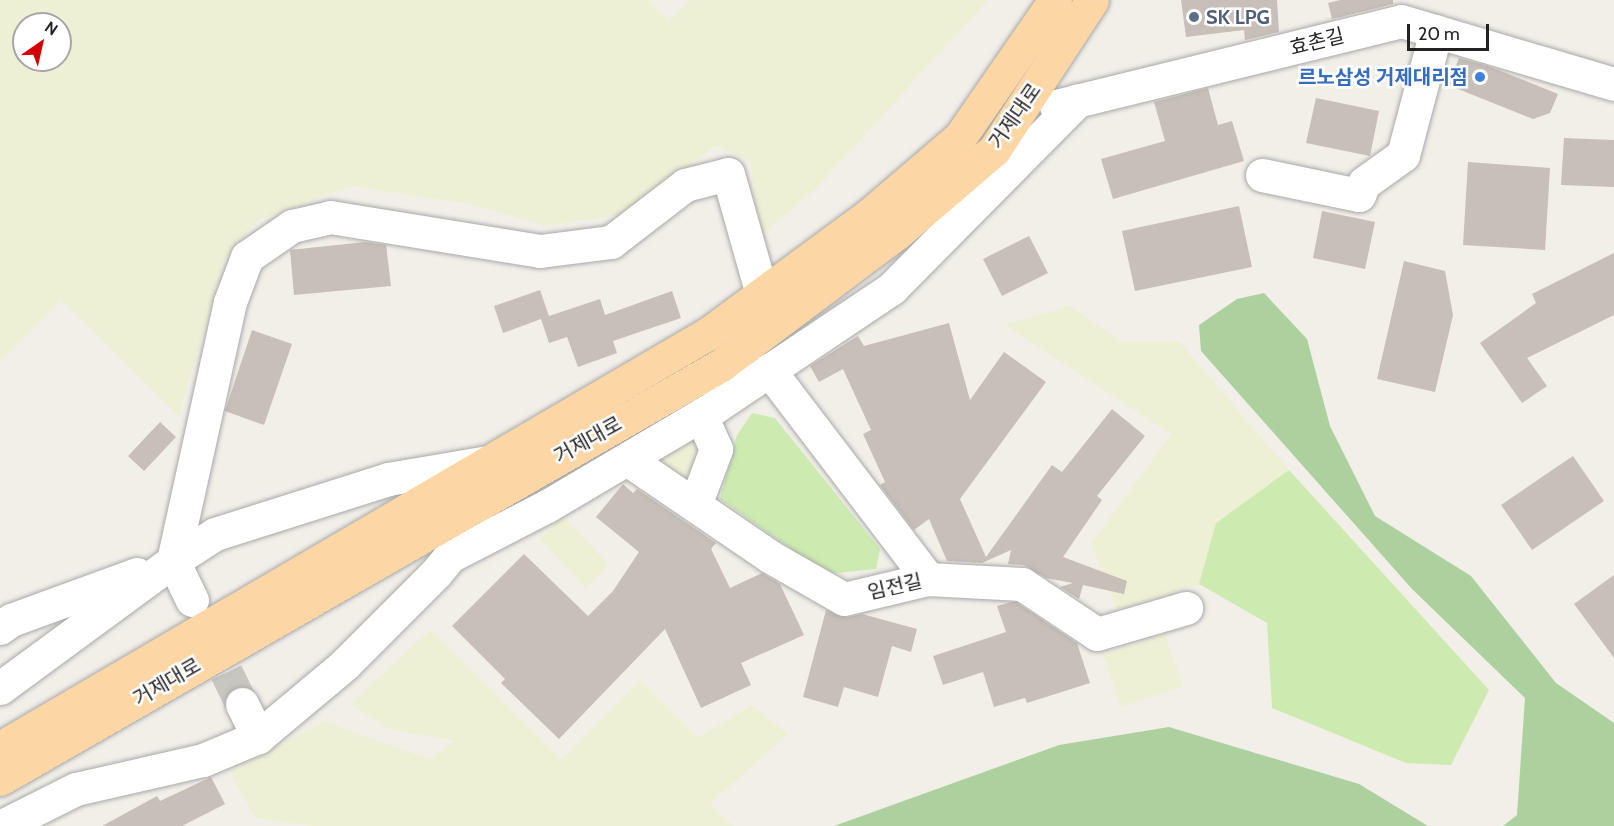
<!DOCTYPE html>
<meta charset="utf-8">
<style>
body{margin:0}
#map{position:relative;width:1614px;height:826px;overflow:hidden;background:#f2efe9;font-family:Cabin,"Noto Sans KR",sans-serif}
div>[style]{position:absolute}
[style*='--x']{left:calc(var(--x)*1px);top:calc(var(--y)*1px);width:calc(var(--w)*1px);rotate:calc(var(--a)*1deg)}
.farmland>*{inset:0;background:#eef0d5}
.grass>*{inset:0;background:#cdebb0}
.forest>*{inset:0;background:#add19e}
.building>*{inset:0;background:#c7bfb8}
.minor-tunnel>*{height:33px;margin-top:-16.5px;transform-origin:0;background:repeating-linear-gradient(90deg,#c8c6c1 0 33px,transparent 0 49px)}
.roads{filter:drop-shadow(0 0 2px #a9a9a9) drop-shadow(0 0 2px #a9a9a9)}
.minor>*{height:33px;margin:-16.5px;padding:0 16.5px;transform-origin:16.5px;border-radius:16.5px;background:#fff}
.major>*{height:33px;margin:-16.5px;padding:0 16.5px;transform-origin:16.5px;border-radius:16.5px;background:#fcd6a4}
.dots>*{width:16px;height:16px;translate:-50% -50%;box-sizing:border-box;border:3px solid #fff;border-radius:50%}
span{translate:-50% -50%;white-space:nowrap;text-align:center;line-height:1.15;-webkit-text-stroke:5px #fff;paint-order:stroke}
.service-label{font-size:20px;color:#4e5e75;font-weight:700}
.left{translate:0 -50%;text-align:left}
.street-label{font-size:20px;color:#222}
.shop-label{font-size:20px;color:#366cbe;font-weight:700}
.right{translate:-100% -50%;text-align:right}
.north{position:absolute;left:12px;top:12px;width:60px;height:60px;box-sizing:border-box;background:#fff;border:2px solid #a7a7a7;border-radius:50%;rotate:34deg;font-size:16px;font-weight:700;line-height:24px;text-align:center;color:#222}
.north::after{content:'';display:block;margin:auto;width:21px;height:27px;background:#d40000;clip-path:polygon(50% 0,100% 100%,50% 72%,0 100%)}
.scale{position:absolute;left:1407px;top:24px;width:82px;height:27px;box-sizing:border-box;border:3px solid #222;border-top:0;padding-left:8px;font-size:18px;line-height:21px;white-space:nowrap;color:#222;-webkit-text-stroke:4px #fff;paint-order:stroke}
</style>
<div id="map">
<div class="farmland">
<i style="clip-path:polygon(evenodd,0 0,648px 0,669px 21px,690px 0,988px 0,814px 191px,761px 235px,750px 160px,715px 146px,625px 214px,547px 226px,469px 204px,352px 186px,257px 221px,224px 261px,179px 416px,61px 300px,0 361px,0 0,24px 24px,60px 24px,60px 60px,24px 60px,24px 24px)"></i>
<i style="clip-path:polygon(1070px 306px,1123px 342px,1180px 342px,1289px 470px,1216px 523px,1199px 584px,1117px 610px,1091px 544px,1171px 434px,1004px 325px)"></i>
<i style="clip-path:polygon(694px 434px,701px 447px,692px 475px,674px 476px,657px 455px)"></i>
<i style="clip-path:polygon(564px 517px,609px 565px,585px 588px,540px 539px)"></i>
<i style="clip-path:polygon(430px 630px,562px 759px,640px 680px,698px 738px,752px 705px,788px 734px,710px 804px,734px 826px,312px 826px,255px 818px,230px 772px,324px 721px,429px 759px,455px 741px,389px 729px,350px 704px)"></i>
<i style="clip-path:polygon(1165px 634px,1183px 686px,1121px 707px,1103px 654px)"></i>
</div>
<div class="grass">
<i style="clip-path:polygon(752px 413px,775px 418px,880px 549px,876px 569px,827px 574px,720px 499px,737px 435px)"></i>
<i style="clip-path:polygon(1289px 470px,1489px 690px,1451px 765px,1406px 763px,1272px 708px,1267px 623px,1199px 584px,1216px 523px)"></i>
</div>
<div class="forest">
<i style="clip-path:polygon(1264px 293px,1307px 339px,1330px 426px,1375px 516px,1471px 576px,1556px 683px,1614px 723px,1614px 826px,1503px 826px,1517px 815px,1525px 698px,1412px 589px,1201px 351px,1199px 325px,1237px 299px)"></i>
<i style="clip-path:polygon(1169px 727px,1359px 784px,1428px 826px,834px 826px,1059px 745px)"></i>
</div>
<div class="building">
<i style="clip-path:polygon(1181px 0,1277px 0,1279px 32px,1245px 40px,1244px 30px,1186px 37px)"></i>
<i style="clip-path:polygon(1340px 0,1393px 0,1393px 4px,1332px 19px,1328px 3px)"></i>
<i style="clip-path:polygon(1459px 58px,1491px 67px,1558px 94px,1550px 113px,1533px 119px,1448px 85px)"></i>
<i style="clip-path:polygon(1208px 88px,1218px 125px,1232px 121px,1244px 161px,1113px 199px,1101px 159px,1165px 141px,1154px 102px)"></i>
<i style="clip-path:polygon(1316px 98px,1379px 111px,1370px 156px,1306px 143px)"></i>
<i style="clip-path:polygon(1564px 138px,1614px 140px,1614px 187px,1561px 185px)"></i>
<i style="clip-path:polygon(1468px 162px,1550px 168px,1545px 250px,1463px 245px)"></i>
<i style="clip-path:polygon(1239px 206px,1252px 267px,1135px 291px,1122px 231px)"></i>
<i style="clip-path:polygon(1322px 211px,1375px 222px,1365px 269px,1313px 258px)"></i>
<i style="clip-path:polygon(1029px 236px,1048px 273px,1002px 296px,983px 259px)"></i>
<i style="clip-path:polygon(365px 242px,386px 245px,391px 286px,294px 295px,290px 250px)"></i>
<i style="clip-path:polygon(1614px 253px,1614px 315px,1527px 358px,1547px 386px,1522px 403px,1480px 343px,1536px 303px,1532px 294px)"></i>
<i style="clip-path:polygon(1404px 261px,1445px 271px,1453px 315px,1435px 392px,1377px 379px)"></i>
<i style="clip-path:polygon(540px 290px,549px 316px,600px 299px,605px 315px,672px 291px,681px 318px,613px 341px,617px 353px,578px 367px,567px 337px,549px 343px,541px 319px,503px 333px,494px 306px)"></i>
<i style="clip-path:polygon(949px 323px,970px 400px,1004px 352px,1046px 382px,960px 499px,986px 557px,1052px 465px,1062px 472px,1112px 409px,1145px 436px,1097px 496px,1102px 500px,1063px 557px,1127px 581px,1124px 594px,1083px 585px,1079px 599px,1060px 587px,1073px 583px,1046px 578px,1024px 565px,1008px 564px,1011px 550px,982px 563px,947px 561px,929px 519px,914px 530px,880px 485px,885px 482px,863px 434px,871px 430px,843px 369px,819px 382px,810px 366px,858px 336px,864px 346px)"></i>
<i style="clip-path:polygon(252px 330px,292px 344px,264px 425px,225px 411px)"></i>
<i style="clip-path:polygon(160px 422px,176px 437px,144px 471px,128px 456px)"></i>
<i style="clip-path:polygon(1573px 456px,1604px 501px,1532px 550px,1501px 505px)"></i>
<i style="clip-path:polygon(623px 484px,633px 493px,637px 489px,716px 543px,711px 549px,730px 588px,762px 573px,780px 584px,804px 635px,741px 663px,751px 685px,701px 708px,665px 629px,559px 739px,501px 683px,505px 679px,452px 626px,524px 554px,588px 616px,613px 591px,639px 552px,596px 517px)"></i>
<i style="clip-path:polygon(1614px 575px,1614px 658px,1574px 604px)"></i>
<i style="clip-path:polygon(1011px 602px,1016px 602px,1077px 643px,1090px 683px,1027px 703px,1025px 698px,994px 707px,983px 672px,943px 685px,933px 656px,1006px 632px,997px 606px)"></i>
<i style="clip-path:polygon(826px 610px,848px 617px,862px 614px,917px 629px,911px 652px,892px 646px,878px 697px,844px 687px,838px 707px,803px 697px)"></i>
<i style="clip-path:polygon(211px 777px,225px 804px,182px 826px,102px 826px,157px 796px,160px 801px)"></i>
</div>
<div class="minor-tunnel">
<i style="--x:205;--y:628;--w:85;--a:64"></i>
</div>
<div class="roads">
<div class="minor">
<i style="--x:1056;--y:106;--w:355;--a:-13.8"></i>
<i style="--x:1401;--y:21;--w:222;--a:16.5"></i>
<i style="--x:1262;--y:175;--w:99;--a:11.7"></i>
<i style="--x:1359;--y:195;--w:13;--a:-67"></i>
<i style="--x:1364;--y:183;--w:48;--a:-35.7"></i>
<i style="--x:1403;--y:155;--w:128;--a:-75.1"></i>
<i style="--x:769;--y:370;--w:263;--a:52.7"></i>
<i style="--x:627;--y:459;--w:172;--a:34.3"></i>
<i style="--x:769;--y:556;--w:86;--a:29.8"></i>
<i style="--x:844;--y:599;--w:86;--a:-13.4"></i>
<i style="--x:928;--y:579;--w:94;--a:3"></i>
<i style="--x:1022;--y:584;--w:90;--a:33.7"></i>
<i style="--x:1097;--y:634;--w:93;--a:-16.3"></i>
<i style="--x:695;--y:505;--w:60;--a:-69.4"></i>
<i style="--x:716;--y:449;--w:37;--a:-114"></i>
<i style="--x:450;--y:556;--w:109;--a:-27.3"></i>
<i style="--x:547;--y:506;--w:196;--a:-30.6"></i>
<i style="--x:716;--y:406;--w:212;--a:-33.8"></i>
<i style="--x:892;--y:288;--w:264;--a:-45.3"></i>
<i style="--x:192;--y:600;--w:43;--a:-116"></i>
<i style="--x:173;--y:561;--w:265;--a:-77.6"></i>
<i style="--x:230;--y:302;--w:48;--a:-69.3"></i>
<i style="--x:247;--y:257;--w:55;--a:-34.6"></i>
<i style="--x:292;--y:226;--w:39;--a:-13"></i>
<i style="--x:330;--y:217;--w:213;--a:9.2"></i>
<i style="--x:540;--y:251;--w:72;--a:-7.2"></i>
<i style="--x:611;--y:242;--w:93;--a:-37.6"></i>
<i style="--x:685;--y:185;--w:44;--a:-14.3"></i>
<i style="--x:728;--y:174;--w:125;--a:74.2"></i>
<i style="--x:0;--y:628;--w:14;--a:-36"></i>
<i style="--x:11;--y:620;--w:134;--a:-20.1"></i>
<i style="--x:0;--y:688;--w:215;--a:-36.3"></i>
<i style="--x:173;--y:561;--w:50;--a:-32.7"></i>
<i style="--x:215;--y:534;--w:182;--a:-17.6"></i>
<i style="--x:388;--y:479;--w:100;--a:-9.7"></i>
<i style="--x:242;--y:704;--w:37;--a:64"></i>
<i style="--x:2;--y:826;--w:83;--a:-26.6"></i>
<i style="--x:76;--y:789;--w:130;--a:-12.9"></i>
<i style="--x:203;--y:760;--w:60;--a:-22.7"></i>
<i style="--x:258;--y:737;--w:112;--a:-39.9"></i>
<i style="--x:344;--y:665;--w:130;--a:-45"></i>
<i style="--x:436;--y:573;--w:44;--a:-50.5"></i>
</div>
<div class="major">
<i style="--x:0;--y:748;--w:822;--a:-30.34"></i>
<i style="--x:709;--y:333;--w:199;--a:-36.4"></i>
<i style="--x:869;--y:215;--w:120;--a:-40.6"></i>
<i style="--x:960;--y:137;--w:167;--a:-55.3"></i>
<i style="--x:0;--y:779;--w:831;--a:-29.86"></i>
<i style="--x:721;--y:365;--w:220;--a:-36.9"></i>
<i style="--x:897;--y:233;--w:128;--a:-40.6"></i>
<i style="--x:994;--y:150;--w:179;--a:-56.8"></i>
</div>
</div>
<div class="dots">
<i style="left:1194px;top:17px;background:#5c6f8a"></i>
<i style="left:1480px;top:77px;background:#3f7fe0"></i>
</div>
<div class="service-label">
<span class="left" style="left:1206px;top:17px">SK LPG</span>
</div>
<div class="street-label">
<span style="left:1317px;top:42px;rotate:-14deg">효촌길</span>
<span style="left:1015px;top:116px;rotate:-55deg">거제대로</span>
<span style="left:588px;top:440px;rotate:-29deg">거제대로</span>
<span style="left:895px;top:587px;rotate:-13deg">임전길</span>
<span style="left:167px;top:682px;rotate:-30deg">거제대로</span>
</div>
<div class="shop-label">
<span class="right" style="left:1468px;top:77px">르노삼성 거제대리점</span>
</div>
<div class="north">N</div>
<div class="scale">20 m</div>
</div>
